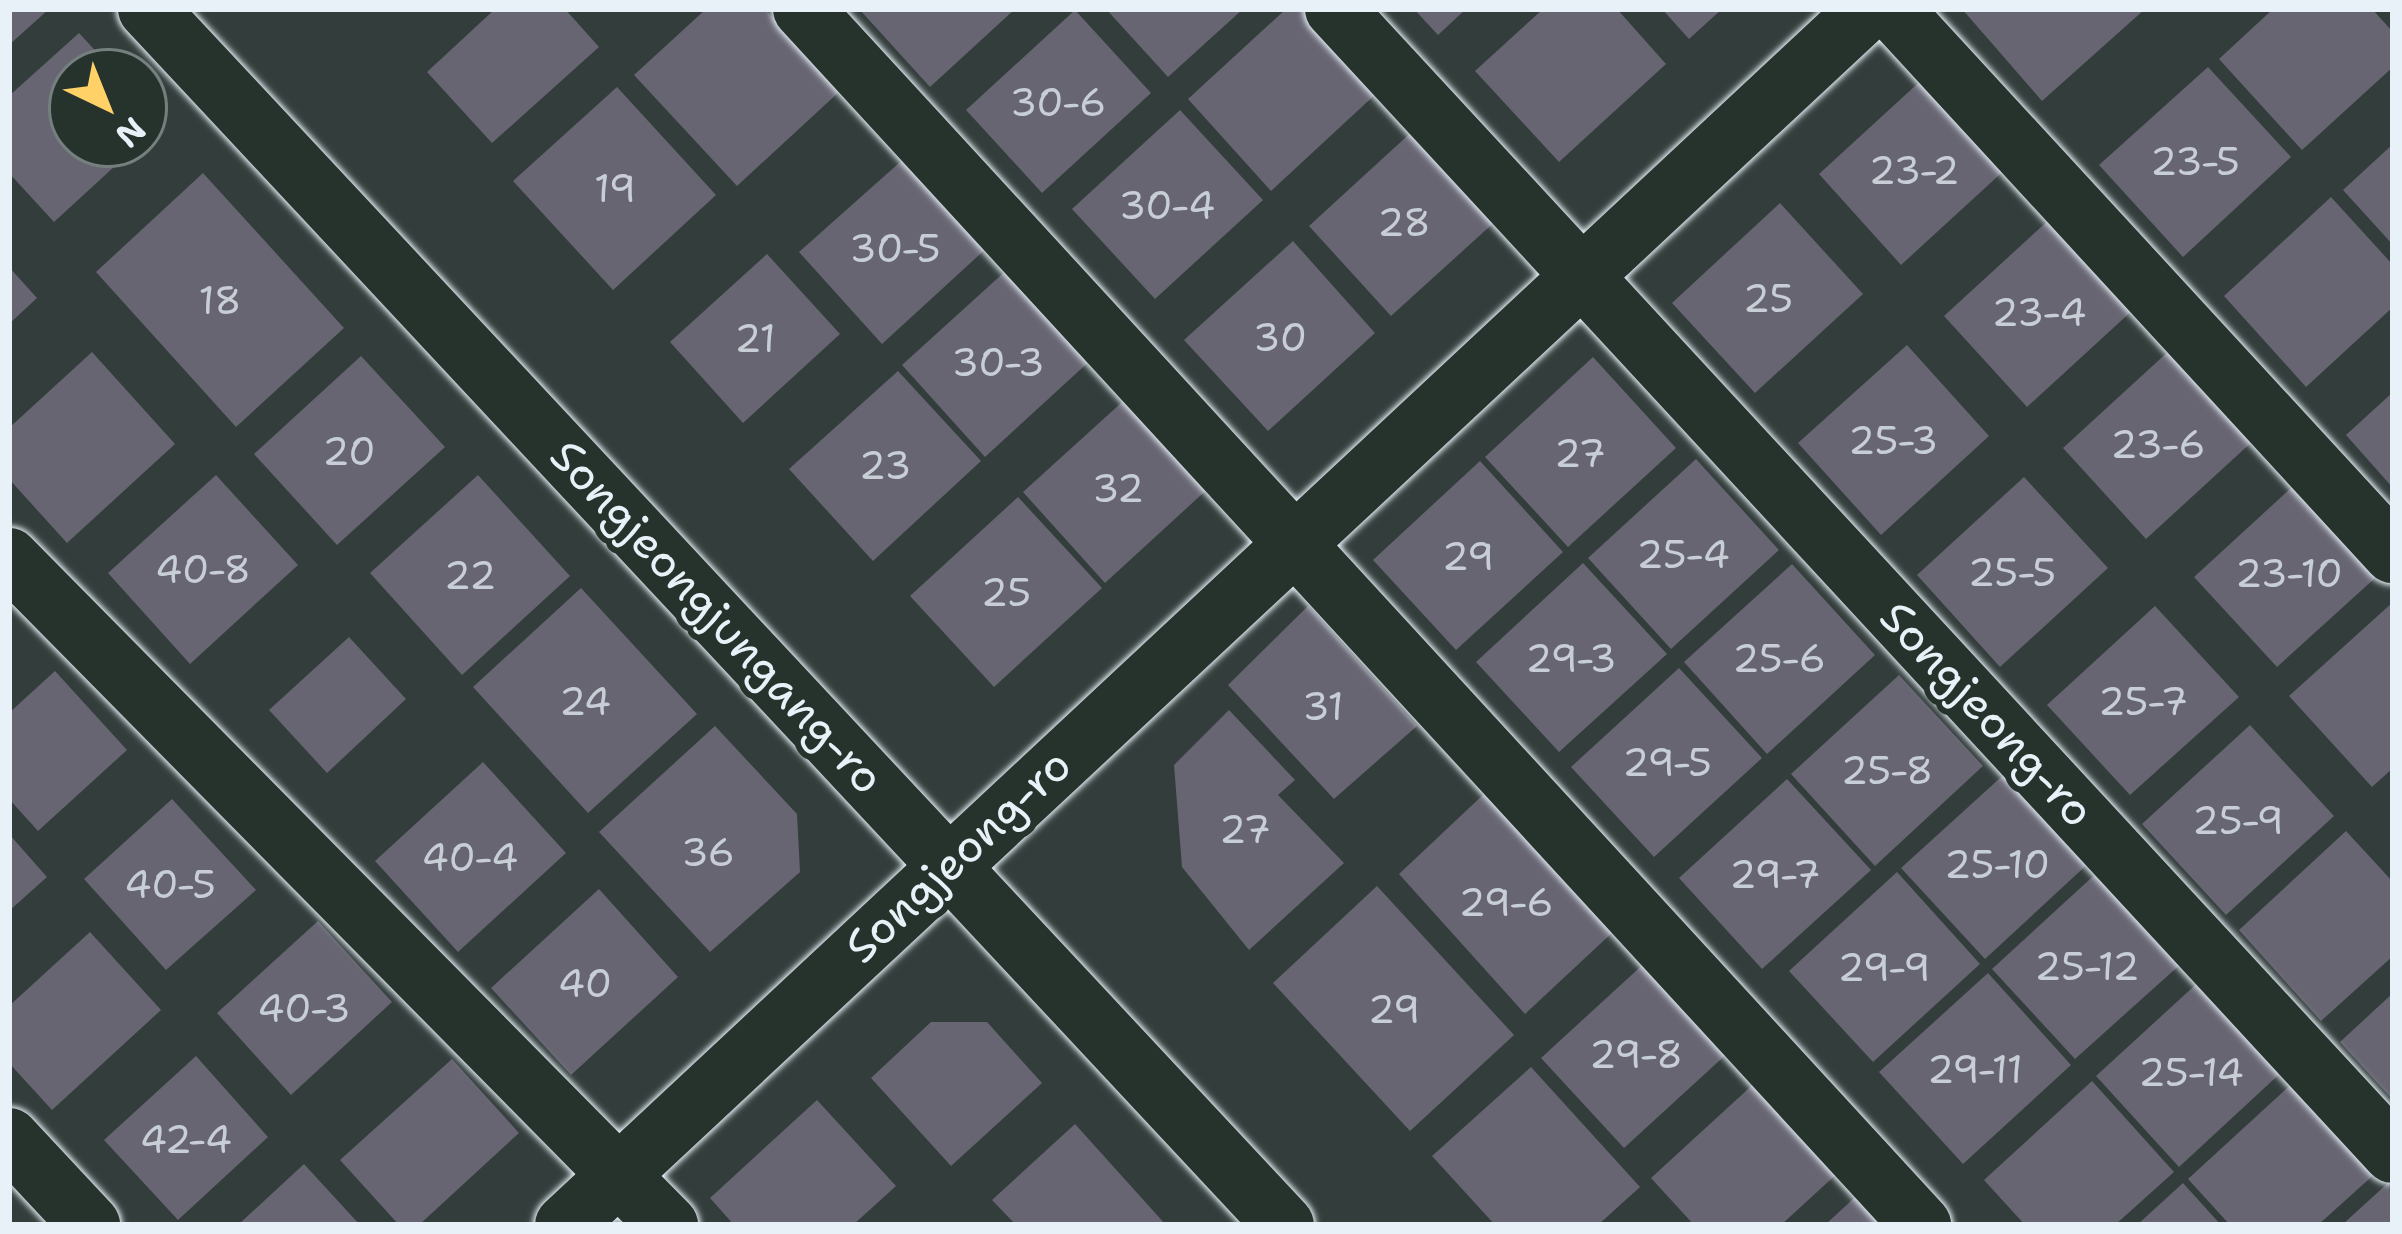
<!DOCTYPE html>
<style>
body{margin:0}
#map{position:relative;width:2402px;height:1234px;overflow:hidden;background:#333d3b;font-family:"Shantell Sans",sans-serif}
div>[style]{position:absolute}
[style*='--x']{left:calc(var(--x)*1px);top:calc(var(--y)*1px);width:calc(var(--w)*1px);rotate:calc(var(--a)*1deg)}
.building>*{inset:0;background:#676572}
.roads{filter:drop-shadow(0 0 3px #e8f1f8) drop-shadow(0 0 3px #e8f1f8)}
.minor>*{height:60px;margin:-30px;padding:0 30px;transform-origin:30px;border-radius:30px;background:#26332d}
span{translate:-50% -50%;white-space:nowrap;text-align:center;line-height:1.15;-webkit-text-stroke:12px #26332d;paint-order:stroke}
.number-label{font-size:39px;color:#c8ced6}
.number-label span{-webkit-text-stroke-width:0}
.street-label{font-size:45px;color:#e8f1f8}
.frame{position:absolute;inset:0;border:12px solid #e8f1f8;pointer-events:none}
.north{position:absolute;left:48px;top:48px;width:120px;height:120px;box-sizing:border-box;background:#26332d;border:3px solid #747f7e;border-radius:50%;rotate:137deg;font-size:33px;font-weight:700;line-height:48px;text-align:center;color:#e8f1f8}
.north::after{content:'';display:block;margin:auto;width:42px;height:54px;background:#ffd166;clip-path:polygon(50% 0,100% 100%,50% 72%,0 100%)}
</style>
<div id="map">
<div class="building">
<i style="clip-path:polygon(9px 9px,49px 9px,9px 45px)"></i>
<i style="clip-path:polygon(495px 9px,565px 9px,599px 47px,492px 143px,427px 72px)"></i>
<i style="clip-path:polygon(706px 9px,765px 9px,840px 91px,737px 186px,634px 75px)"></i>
<i style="clip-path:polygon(859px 9px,1015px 9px,930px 87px)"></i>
<i style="clip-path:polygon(1106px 9px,1243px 9px,1168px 77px)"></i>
<i style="clip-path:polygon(1286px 9px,1304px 9px,1379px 91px,1271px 191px,1188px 99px)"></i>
<i style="clip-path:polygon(1414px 9px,1466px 9px,1438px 35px)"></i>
<i style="clip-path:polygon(1543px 9px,1617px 9px,1666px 64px,1559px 162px,1475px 71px)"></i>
<i style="clip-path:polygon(1662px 9px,1722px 9px,1689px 39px)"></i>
<i style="clip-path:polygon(1962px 9px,2145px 9px,2042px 101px)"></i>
<i style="clip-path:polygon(2273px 9px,2372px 9px,2393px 32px,2393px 67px,2302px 150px,2219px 59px)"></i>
<i style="clip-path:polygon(1075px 10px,1151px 93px,1042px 193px,966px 110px)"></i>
<i style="clip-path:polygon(79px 33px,115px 72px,72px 72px,72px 144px,139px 144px,54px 222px,9px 173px,9px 96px)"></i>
<i style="clip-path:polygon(2208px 67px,2291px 157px,2183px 257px,2099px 165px)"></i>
<i style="clip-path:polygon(1927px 75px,2009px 166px,1901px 265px,1819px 174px)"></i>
<i style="clip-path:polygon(617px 87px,716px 195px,613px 290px,513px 181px)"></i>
<i style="clip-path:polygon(1180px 110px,1263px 200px,1155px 299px,1072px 209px)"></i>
<i style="clip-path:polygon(1417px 127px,1499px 218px,1391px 316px,1309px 226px)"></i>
<i style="clip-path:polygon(2393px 144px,2393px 245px,2343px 190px)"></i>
<i style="clip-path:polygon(908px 155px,990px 245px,882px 344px,799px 252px)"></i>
<i style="clip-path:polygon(203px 173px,344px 328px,236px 427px,96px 272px)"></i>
<i style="clip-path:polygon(2331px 197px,2393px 265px,2393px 307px,2306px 387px,2224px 296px)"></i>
<i style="clip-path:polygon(1780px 203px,1863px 294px,1755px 393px,1672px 303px)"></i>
<i style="clip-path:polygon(2052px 217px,2135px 308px,2027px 407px,1944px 316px)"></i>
<i style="clip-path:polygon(1293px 241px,1375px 333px,1268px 431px,1184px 340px)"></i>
<i style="clip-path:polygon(767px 254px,840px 334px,743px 423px,670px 342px)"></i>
<i style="clip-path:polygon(9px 267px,37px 298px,9px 324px)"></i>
<i style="clip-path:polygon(1010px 267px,1093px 358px,985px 457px,902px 365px)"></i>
<i style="clip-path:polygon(1907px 345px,1989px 436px,1881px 535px,1798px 443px)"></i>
<i style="clip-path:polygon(2171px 349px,2254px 440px,2146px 539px,2063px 448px)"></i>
<i style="clip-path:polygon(92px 352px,175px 444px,67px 543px,9px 479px,9px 428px)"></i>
<i style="clip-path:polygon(361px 356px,445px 447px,337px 545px,254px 454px)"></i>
<i style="clip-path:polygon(1593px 357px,1676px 448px,1568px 547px,1485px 457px)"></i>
<i style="clip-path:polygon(898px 371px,981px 461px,873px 561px,789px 469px)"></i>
<i style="clip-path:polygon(2393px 392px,2393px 488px,2346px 435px)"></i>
<i style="clip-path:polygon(1131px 394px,1213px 484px,1105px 583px,1023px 492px)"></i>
<i style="clip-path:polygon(1696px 459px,1779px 550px,1671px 649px,1588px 558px)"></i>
<i style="clip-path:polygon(1480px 461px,1563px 552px,1456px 650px,1373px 560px)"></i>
<i style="clip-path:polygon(216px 475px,298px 565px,190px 664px,108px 573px)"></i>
<i style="clip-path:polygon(478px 475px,570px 576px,462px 675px,370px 573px)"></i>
<i style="clip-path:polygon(2024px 477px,2108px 568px,2000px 667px,1917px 575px)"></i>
<i style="clip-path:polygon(2302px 478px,2385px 569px,2277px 667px,2194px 577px)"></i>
<i style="clip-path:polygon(1018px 497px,1102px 588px,994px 687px,910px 596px)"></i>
<i style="clip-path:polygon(1583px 563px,1667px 654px,1559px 752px,1476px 662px)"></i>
<i style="clip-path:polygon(1792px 564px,1875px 655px,1767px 754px,1684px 662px)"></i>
<i style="clip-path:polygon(581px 588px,697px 714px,588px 813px,473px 687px)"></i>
<i style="clip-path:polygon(2393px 602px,2393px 768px,2372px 787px,2289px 696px)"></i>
<i style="clip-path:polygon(1308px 606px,1417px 726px,1334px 799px,1228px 685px)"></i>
<i style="clip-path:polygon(2155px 606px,2239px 697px,2130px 795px,2047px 705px)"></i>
<i style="clip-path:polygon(349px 637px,406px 699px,327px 773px,269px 710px)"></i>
<i style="clip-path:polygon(1679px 668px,1762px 758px,1654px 857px,1571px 767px)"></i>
<i style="clip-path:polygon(55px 671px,127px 750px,38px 831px,9px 799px,9px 713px)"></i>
<i style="clip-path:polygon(1899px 675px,1983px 766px,1875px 866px,1791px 774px)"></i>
<i style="clip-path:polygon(1229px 710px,1295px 780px,1278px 795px,1344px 863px,1249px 950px,1182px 867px,1174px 765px)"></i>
<i style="clip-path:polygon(2250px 725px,2334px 816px,2226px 915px,2142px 824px)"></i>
<i style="clip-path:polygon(715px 726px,797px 814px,800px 872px,710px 952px,599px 832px)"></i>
<i style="clip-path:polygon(483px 762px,566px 853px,458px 952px,375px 861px)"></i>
<i style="clip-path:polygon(2010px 769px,2092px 860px,1985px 959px,1901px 868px)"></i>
<i style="clip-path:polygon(1787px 779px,1871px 870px,1762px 969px,1679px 878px)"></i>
<i style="clip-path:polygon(1485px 793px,1614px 931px,1525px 1014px,1399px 874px)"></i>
<i style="clip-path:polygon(172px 799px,256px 890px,166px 970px,84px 879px)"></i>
<i style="clip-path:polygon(2346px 831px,2393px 882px,2393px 956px,2321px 1021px,2239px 930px)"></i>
<i style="clip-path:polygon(9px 834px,47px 877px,9px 911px)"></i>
<i style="clip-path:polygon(2100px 870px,2183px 962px,2075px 1059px,1992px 969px)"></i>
<i style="clip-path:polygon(1897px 872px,1980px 964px,1873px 1062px,1789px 971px)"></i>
<i style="clip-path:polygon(1377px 886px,1514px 1035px,1410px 1131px,1273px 983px)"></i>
<i style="clip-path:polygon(599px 889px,678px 977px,571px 1075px,491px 988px)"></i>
<i style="clip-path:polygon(318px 921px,392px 1002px,291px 1095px,217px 1013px)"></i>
<i style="clip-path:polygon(90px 932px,161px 1010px,52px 1110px,9px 1063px,9px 1006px)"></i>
<i style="clip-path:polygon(1649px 959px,1731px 1050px,1624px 1148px,1541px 1058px)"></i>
<i style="clip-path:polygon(1988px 973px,2071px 1065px,1963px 1164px,1879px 1072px)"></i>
<i style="clip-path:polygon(2204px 977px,2286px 1068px,2179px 1167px,2096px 1076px)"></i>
<i style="clip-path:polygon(2393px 993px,2393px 1100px,2340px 1042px)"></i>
<i style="clip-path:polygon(931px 1022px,987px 1022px,1042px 1083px,951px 1166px,871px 1078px)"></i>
<i style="clip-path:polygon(196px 1056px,268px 1137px,178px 1220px,104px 1140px)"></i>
<i style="clip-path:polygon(452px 1059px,519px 1133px,419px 1225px,399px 1225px,340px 1160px)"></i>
<i style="clip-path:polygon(1531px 1067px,1640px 1187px,1598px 1225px,1495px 1225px,1432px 1156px)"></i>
<i style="clip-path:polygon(1759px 1079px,1841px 1170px,1781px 1225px,1694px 1225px,1651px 1178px)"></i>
<i style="clip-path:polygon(2296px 1080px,2378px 1171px,2318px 1225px,2230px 1225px,2188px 1179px)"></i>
<i style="clip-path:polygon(2092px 1081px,2174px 1172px,2115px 1225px,2025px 1225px,1984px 1180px)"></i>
<i style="clip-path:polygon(817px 1100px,896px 1186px,853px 1225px,734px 1225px,710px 1198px)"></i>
<i style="clip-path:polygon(1075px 1124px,1166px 1225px,1016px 1225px,992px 1200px)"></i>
<i style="clip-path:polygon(304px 1164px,360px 1225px,238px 1225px)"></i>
<i style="clip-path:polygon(2389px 1182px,2393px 1225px,2342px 1225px)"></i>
<i style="clip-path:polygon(2183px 1183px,2221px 1225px,2137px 1225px)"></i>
<i style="clip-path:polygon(1865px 1188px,1898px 1225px,1825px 1225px)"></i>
</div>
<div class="roads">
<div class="minor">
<i style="--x:148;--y:9;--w:1664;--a:46.95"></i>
<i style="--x:803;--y:9;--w:1652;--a:47.4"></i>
<i style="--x:1335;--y:9;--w:1558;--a:47.24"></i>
<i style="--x:1892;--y:9;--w:740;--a:47.36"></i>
<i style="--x:9;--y:558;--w:938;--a:45.35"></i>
<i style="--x:9;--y:1138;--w:119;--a:47"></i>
<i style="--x:565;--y:1225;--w:1782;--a:-43.02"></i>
</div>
</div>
<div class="number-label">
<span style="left:1058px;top:102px">30-6</span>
<span style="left:2195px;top:161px">23-5</span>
<span style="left:1914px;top:170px">23-2</span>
<span style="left:615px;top:188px">19</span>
<span style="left:1167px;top:205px">30-4</span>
<span style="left:1404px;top:222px">28</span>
<span style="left:895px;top:248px">30-5</span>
<span style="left:1768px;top:298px">25</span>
<span style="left:220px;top:300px">18</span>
<span style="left:2039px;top:312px">23-4</span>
<span style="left:1280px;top:337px">30</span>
<span style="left:755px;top:338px">21</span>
<span style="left:998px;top:362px">30-3</span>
<span style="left:1893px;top:440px">25-3</span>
<span style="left:2158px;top:444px">23-6</span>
<span style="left:349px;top:451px">20</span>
<span style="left:1580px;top:453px">27</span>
<span style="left:885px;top:465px">23</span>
<span style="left:1118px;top:488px">32</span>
<span style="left:1683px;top:554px">25-4</span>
<span style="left:1468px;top:556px">29</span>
<span style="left:203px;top:569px">40-8</span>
<span style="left:2012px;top:572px">25-5</span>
<span style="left:2289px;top:573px">23-10</span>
<span style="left:470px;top:575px">22</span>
<span style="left:1006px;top:592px">25</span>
<span style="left:1571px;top:658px">29-3</span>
<span style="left:1779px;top:658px">25-6</span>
<span style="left:585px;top:701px">24</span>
<span style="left:2143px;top:701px">25-7</span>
<span style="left:1323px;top:706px">31</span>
<span style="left:1667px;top:762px">29-5</span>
<span style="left:1887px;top:770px">25-8</span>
<span style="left:2238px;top:820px">25-9</span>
<span style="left:1245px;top:829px">27</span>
<span style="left:708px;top:852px">36</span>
<span style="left:470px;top:857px">40-4</span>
<span style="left:1997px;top:864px">25-10</span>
<span style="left:1775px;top:874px">29-7</span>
<span style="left:170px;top:884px">40-5</span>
<span style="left:1506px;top:902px">29-6</span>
<span style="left:2087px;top:966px">25-12</span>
<span style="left:1884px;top:967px">29-9</span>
<span style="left:585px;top:983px">40</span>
<span style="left:304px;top:1008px">40-3</span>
<span style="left:1394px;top:1009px">29</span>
<span style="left:1636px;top:1054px">29-8</span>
<span style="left:1975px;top:1069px">29-11</span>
<span style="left:2191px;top:1072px">25-14</span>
<span style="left:186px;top:1139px">42-4</span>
</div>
<div class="street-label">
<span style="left:717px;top:617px;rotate:47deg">Songjeongjungang-ro</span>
<span style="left:1987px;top:714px;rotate:47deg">Songjeong-ro</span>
<span style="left:958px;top:856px;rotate:-43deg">Songjeong-ro</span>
</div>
<div class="frame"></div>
<div class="north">N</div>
</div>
